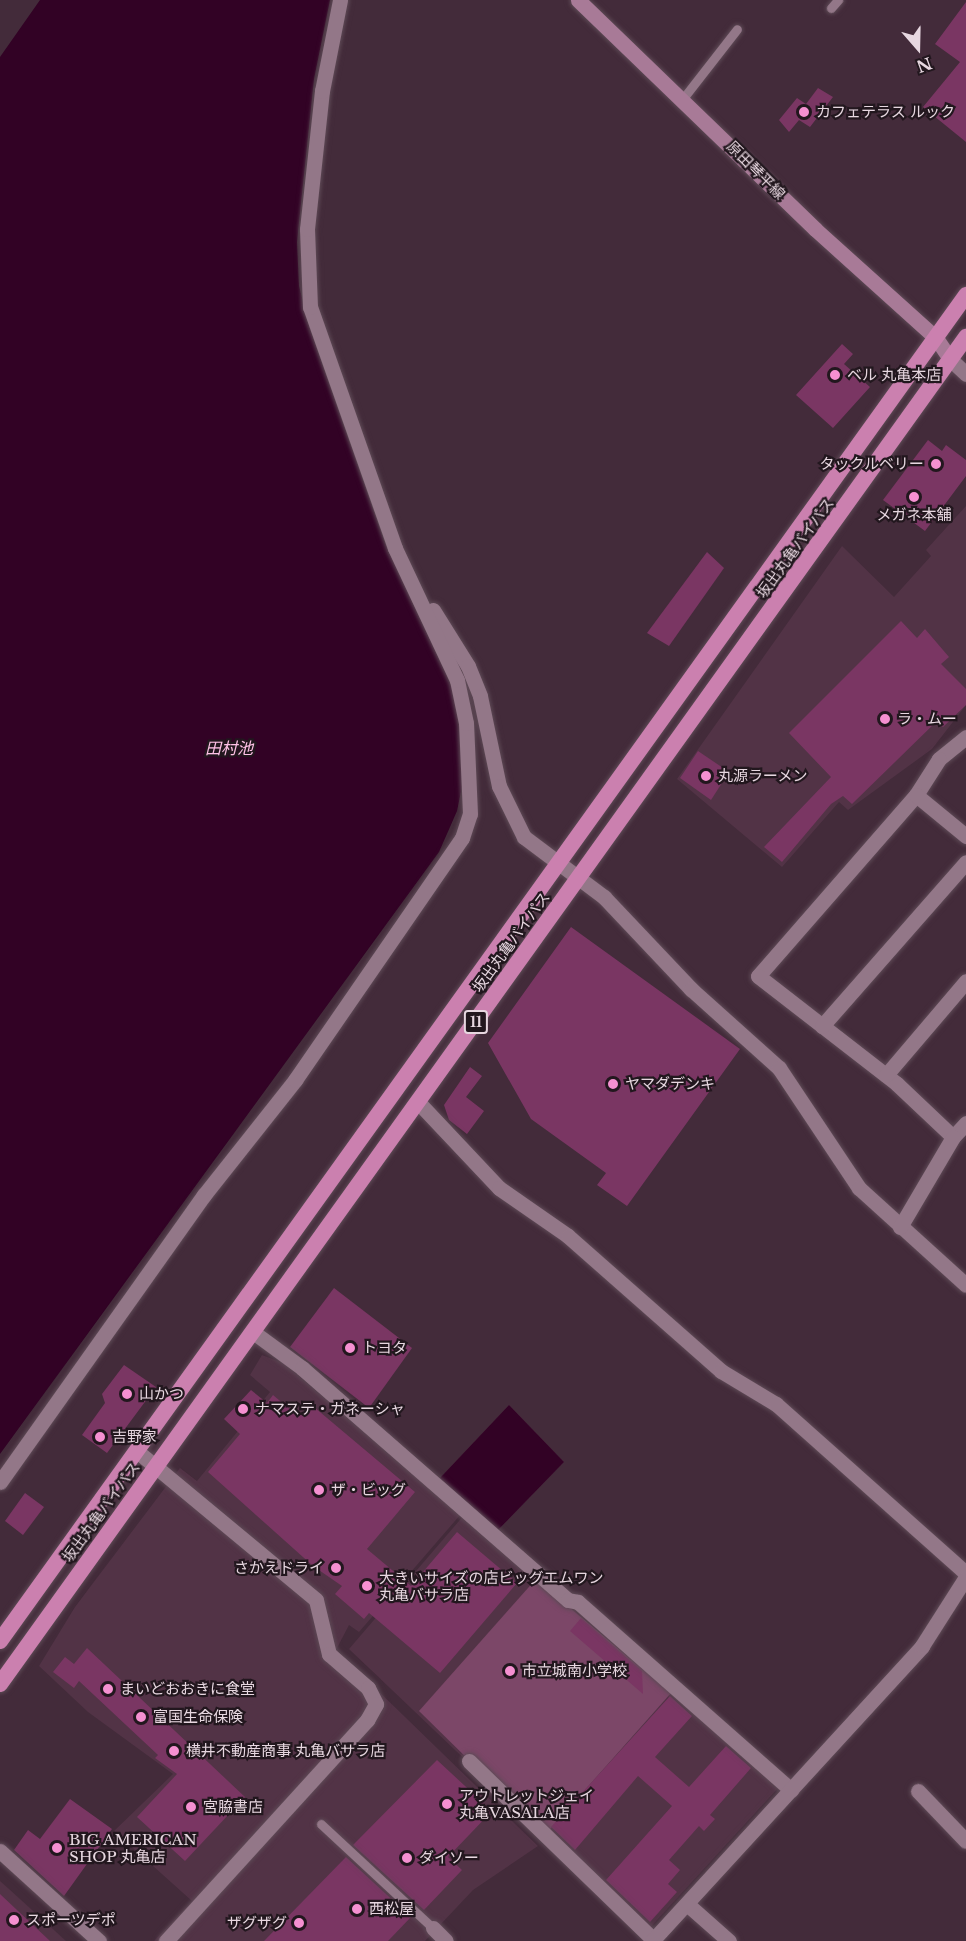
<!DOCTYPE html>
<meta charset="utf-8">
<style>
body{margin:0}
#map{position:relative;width:966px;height:1941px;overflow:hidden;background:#432b3a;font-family:"Libre Baskerville","Noto Sans JP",serif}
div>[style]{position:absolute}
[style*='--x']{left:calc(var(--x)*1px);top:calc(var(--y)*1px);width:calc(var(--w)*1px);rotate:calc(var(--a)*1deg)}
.built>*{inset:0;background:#523346}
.green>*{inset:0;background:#7c4768}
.water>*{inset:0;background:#320225}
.building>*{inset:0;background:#7a3663}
.roads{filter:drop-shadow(0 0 2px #5e4a56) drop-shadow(0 0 2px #5e4a56)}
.service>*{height:9px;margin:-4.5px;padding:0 4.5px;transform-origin:4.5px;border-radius:4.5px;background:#937788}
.minor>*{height:15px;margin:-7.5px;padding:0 7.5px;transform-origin:7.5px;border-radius:7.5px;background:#937788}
.tertiary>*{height:15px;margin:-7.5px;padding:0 7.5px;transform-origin:7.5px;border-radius:7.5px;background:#937788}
.secondary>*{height:15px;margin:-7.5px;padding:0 7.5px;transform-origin:7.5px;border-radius:7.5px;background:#a87a97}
.trunk>*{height:16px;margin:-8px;padding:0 8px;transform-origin:8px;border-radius:8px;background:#cb80af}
.dots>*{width:16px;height:16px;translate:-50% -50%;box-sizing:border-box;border:3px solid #22171e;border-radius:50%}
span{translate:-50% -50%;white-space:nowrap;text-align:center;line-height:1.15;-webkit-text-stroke:4.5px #22171e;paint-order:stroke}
.shield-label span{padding:2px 4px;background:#22171e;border:2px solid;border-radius:4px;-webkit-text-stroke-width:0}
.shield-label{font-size:14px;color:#e7d7e0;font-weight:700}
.poi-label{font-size:15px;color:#e7d7e0}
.left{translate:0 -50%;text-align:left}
.right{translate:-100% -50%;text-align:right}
.street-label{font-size:15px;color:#e7d7e0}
.water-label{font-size:16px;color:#fec1e6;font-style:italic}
.north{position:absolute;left:888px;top:18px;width:60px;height:60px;-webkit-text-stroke:4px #22171e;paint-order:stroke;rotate:160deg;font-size:16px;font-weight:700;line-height:24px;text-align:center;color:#e7d7e0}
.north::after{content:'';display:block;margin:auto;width:21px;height:27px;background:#e7d7e0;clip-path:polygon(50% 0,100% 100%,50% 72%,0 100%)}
</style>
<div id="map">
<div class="built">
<i style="clip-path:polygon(966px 506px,966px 705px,932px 749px,848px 810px,839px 802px,782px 867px,677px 779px,842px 546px,894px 597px,931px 556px,926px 550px)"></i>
<i style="clip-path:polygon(262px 1355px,283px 1363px,461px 1514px,359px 1632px,349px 1625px,336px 1650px,538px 1846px,473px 1890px,425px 1941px,154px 1941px,192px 1901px,114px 1831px,173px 1774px,88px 1712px,39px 1666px,75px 1607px,180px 1468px,197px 1481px,270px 1392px,250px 1375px)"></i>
<i style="clip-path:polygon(509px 1405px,564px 1462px,498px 1530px,476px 1510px,568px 1609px,575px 1608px,778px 1788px,646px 1932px,349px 1649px,465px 1514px,440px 1478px)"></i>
<i style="clip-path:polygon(0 1881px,9px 1889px,66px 1941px,0 1941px)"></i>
</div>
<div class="green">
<i style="clip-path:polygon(536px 1579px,671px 1693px,545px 1835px,419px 1711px)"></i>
</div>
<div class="water">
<i style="clip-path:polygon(40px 0,330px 0,314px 79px,297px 242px,299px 286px,310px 329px,386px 546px,440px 657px,460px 710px,467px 762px,457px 811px,439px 852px,0 1454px,0 57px)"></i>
<i style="clip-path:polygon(509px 1405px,564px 1462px,498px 1530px,440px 1478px)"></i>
</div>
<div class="building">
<i style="clip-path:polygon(966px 2px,966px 142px,923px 107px,960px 62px,935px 44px)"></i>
<i style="clip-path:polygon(818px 88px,833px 97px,810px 127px,799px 120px,789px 132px,779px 120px,797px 98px,806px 104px)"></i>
<i style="clip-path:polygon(842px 344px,853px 354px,844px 364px,870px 387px,833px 428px,796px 395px)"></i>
<i style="clip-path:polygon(928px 440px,942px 451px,946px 445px,966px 460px,966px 476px,925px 531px,883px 500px)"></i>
<i style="clip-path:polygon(707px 552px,724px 568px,669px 646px,647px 633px)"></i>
<i style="clip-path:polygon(901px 621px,917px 638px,925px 629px,949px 657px,941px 664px,966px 689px,966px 705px,943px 727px,937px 721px,852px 804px,843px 796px,831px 804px,782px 862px,764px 847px,831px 777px,789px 733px)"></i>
<i style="clip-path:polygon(698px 751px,729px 772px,711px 800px,680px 778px)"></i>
<i style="clip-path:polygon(571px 927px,740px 1049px,627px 1206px,597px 1185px,606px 1173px,531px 1119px,488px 1043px)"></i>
<i style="clip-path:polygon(470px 1067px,482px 1076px,466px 1097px,484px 1111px,467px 1134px,449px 1120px,444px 1105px)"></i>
<i style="clip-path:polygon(334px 1288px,412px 1348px,369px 1408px,290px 1347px)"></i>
<i style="clip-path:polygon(124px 1365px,156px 1387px,107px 1453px,82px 1435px,105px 1403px,102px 1394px)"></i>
<i style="clip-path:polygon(251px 1390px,267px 1403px,273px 1395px,298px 1416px,314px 1407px,415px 1492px,367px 1549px,411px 1586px,457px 1532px,517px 1583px,440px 1673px,369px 1613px,364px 1619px,335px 1594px,342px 1586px,313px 1566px,208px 1472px,240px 1434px,224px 1419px)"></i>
<i style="clip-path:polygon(25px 1493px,44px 1507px,23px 1535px,5px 1521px)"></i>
<i style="clip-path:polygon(581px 1618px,642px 1671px,643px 1694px,570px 1631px)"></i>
<i style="clip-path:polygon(87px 1648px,245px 1797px,185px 1861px,137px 1817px,177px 1774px,155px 1758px,158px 1755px,79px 1681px,74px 1688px,53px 1672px,65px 1657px,74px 1664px)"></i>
<i style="clip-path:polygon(670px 1696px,692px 1716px,655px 1757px,689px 1787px,726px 1746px,751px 1768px,710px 1815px,715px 1819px,704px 1831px,699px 1826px,669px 1860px,680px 1870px,668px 1884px,677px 1892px,650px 1922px,606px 1880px,672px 1806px,638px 1776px,575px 1850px,551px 1827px)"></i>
<i style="clip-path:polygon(437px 1760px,492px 1811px,448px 1857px,462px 1870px,424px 1910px,353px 1845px)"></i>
<i style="clip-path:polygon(70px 1799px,112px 1829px,64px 1896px,14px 1850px,28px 1830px,40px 1839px)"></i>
<i style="clip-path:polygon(346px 1857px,411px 1917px,388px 1941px,264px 1941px)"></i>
<i style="clip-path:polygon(0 1894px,50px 1941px,0 1941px)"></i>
</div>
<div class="roads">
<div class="service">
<i style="--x:831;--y:8;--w:11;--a:-49"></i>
<i style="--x:681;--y:101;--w:91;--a:-52.1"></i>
<i style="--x:321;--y:1824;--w:153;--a:42.9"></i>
</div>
<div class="minor">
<i style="--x:433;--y:610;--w:66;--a:58"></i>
<i style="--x:468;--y:666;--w:32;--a:68"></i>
<i style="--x:480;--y:696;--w:92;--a:78.1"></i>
<i style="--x:499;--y:786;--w:57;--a:63.9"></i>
<i style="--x:524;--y:837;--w:100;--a:36.9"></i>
<i style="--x:604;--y:897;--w:127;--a:46.6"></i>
<i style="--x:691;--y:989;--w:118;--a:41.9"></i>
<i style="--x:779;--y:1068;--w:144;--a:56.3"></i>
<i style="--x:859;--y:1188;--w:144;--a:42.2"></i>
<i style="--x:966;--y:737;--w:35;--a:141"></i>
<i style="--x:939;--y:759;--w:43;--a:122.6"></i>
<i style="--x:916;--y:795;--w:240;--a:131.1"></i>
<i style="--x:758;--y:976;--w:176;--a:37.8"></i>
<i style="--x:897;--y:1084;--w:77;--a:43.4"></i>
<i style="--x:953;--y:1137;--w:19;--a:-47"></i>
<i style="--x:916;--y:795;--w:65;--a:39.4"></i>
<i style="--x:822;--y:1026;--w:218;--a:-48.7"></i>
<i style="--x:886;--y:1075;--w:123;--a:-49.6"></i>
<i style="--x:418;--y:1102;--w:118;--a:46.7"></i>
<i style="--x:499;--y:1188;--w:84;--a:34.8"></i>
<i style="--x:568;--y:1236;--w:204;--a:41.4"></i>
<i style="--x:721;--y:1371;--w:64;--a:31"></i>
<i style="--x:776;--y:1404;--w:254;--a:41.7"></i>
<i style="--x:900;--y:1227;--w:104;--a:-59.5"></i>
<i style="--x:253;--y:1332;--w:61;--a:36.3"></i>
<i style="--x:302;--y:1368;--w:353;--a:41.1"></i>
<i style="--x:568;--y:1600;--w:10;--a:11"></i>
<i style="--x:578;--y:1602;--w:284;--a:41.4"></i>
<i style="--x:138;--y:1452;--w:231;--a:39.7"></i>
<i style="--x:316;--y:1600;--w:56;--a:76.5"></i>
<i style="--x:329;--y:1654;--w:52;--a:41.1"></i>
<i style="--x:368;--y:1688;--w:18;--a:63"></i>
<i style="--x:376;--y:1704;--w:18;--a:119"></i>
<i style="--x:367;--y:1720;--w:299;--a:132.3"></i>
<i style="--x:0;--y:1482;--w:352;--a:-54.6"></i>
<i style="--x:204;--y:1195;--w:147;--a:-51.6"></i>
<i style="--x:295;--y:1080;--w:294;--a:-55.4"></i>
<i style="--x:462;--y:838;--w:25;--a:-72"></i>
<i style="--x:470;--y:814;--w:91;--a:-92.5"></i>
<i style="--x:466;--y:723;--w:44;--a:-101.8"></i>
<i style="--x:457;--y:680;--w:146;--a:-115.2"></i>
<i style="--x:395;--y:548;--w:256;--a:-109.4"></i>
<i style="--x:310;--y:307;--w:78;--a:-92.2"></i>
<i style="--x:307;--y:229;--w:139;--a:-83.8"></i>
<i style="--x:322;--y:91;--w:93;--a:-78.8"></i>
<i style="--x:469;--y:1761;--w:259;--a:44.1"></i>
<i style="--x:918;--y:1791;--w:69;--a:46.2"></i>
<i style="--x:0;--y:1851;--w:134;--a:42.3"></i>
<i style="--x:687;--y:1904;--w:56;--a:41.4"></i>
<i style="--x:433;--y:1928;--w:18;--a:45"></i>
<i style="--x:652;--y:1941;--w:400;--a:-47.5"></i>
<i style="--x:922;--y:1646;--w:82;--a:-57.5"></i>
</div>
<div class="tertiary">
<i style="--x:950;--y:359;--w:22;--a:43"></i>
</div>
<div class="secondary">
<i style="--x:578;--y:0;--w:330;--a:44"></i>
<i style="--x:815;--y:229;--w:163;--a:42"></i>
<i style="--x:936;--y:338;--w:25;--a:56"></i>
</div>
<div class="trunk">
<i style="--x:0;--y:1641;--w:1657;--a:-54.33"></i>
<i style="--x:0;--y:1684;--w:1658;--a:-54.35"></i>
</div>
</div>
<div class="dots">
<i style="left:804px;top:112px;background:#f590d1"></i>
<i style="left:835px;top:375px;background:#f590d1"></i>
<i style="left:936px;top:464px;background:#f590d1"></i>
<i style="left:914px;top:497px;background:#f590d1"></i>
<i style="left:885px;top:719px;background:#f590d1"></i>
<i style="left:706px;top:776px;background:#f590d1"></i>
<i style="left:613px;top:1084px;background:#f590d1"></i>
<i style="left:350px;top:1348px;background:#f590d1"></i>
<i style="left:127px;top:1394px;background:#f590d1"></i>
<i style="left:243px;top:1409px;background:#f590d1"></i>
<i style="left:100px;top:1437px;background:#f590d1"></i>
<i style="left:319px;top:1490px;background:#f590d1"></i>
<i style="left:336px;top:1568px;background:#f590d1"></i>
<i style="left:367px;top:1586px;background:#f590d1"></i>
<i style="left:510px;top:1671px;background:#f590d1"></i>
<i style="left:108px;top:1689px;background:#f590d1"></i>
<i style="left:141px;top:1717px;background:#f590d1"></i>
<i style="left:174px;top:1751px;background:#f590d1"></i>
<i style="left:447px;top:1804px;background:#f590d1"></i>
<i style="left:191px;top:1807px;background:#f590d1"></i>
<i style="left:57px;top:1848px;background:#f590d1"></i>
<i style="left:407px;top:1858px;background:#f590d1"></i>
<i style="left:357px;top:1909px;background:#f590d1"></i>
<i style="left:14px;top:1920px;background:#f590d1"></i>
<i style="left:299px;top:1923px;background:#f590d1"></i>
</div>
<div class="shield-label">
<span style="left:476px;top:1022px">11</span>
</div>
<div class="poi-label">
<span class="left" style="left:816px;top:112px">カフェテラス ルック</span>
<span class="left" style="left:847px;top:375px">ベル 丸亀本店</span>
<span class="right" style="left:924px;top:464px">タックルベリー</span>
<span style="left:914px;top:515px">メガネ本舗</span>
<span class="left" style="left:897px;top:719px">ラ・ムー</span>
<span class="left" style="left:718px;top:776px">丸源ラーメン</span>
<span class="left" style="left:625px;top:1084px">ヤマダデンキ</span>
<span class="left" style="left:362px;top:1348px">トヨタ</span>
<span class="left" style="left:139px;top:1394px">山かつ</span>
<span class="left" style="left:255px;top:1409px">ナマステ・ガネーシャ</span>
<span class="left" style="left:112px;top:1437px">吉野家</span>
<span class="left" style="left:331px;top:1490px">ザ・ビッグ</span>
<span class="right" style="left:324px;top:1568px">さかえドライ</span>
<span class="left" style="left:379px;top:1586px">大きいサイズの店ビッグエムワン<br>丸亀バサラ店</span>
<span class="left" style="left:522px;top:1671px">市立城南小学校</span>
<span class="left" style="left:120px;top:1689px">まいどおおきに食堂</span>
<span class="left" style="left:153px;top:1717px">富国生命保険</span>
<span class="left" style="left:186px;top:1751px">横井不動産商事 丸亀バサラ店</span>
<span class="left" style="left:459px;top:1804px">アウトレットジェイ<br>丸亀VASALA店</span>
<span class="left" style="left:203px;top:1807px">宮脇書店</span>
<span class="left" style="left:69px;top:1848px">BIG AMERICAN<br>SHOP 丸亀店</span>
<span class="left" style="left:419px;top:1858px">ダイソー</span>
<span class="left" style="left:369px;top:1909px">西松屋</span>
<span class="left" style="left:26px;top:1920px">スポーツデポ</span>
<span class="right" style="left:287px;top:1923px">ザグザグ</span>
</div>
<div class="street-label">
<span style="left:756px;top:170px;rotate:45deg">原田琴平線</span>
<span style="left:795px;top:548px;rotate:-54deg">坂出丸亀バイパス</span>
<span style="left:511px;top:942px;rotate:-54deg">坂出丸亀バイパス</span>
<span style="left:101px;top:1512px;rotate:-54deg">坂出丸亀バイパス</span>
</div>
<div class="water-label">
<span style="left:229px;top:748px">田村池</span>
</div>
<div class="north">N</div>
</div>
